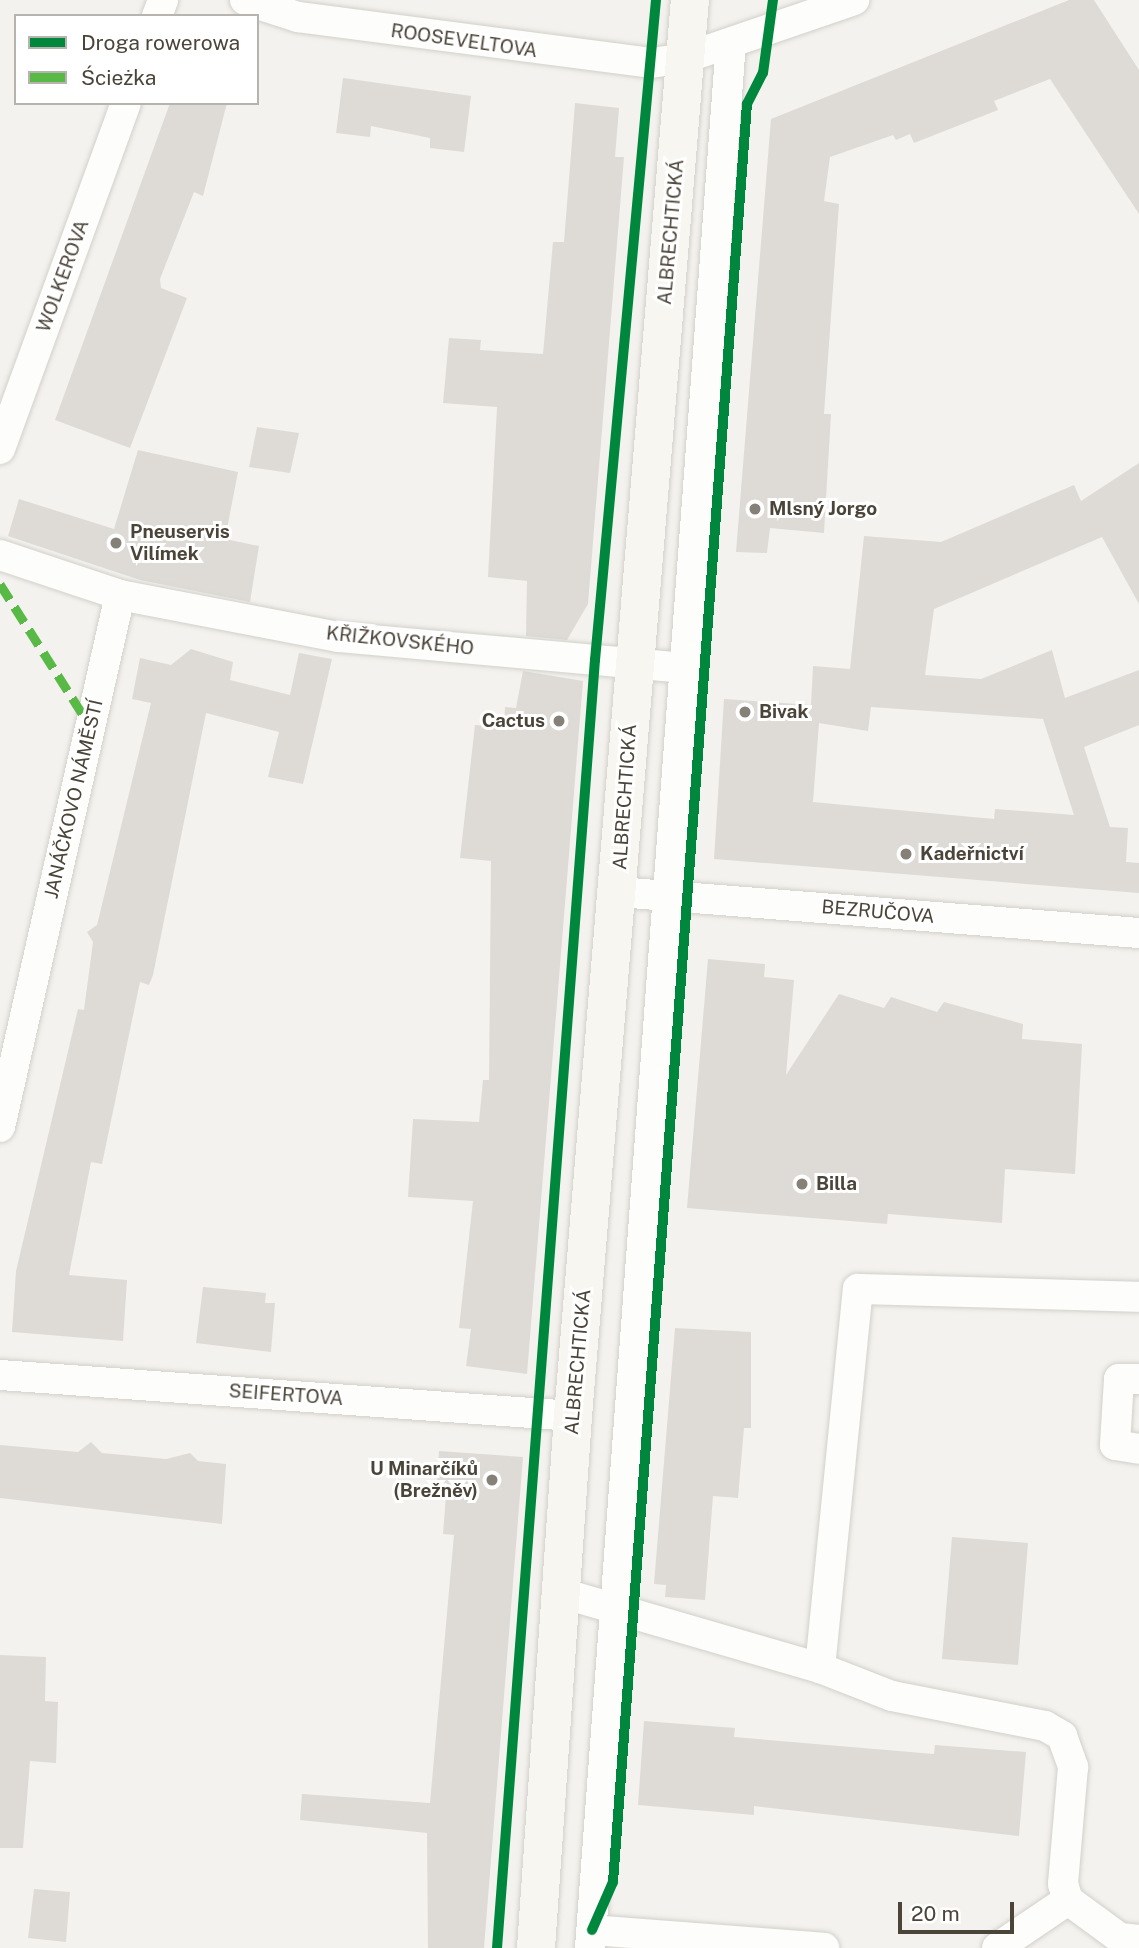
<!DOCTYPE html>
<meta charset="utf-8">
<style>
body{margin:0}
#map{position:relative;width:1139px;height:1948px;overflow:hidden;background:#f4f2ee;font-family:"Public Sans",sans-serif}
div>[style]{position:absolute}
[style*='--x']{left:calc(var(--x)*1px);top:calc(var(--y)*1px);width:calc(var(--w)*1px);rotate:calc(var(--a)*1deg)}
.building>*{inset:0;background:#dedbd6}
.roads{filter:drop-shadow(0 0 2px #d2d0cb) drop-shadow(0 0 2px #d2d0cb)}
.street>*{height:30px;margin:-15px;padding:0 15px;transform-origin:15px;border-radius:15px;background:#fdfdfc}
.secondary>*{height:38px;margin:-19px;padding:0 19px;transform-origin:19px;border-radius:19px;background:#f7f6f1}
.quiet>*{height:9px;margin-top:-4.5px;transform-origin:0;background:repeating-linear-gradient(90deg,#58b947 0 18px,transparent 0 27px)}
.cycleway>*{height:10px;margin:-5px;padding:0 5px;transform-origin:5px;border-radius:5px;background:#00873e}
.dots>*{width:19px;height:19px;translate:-50% -50%;box-sizing:border-box;border:4px solid #fff;border-radius:50%}
span{translate:-50% -50%;white-space:nowrap;text-align:center;line-height:1.15;-webkit-text-stroke:6px #fff;paint-order:stroke}
.street-label{font-size:19px;color:#4b4439}
.poi-label{font-size:19px;color:#4b4439;font-weight:700}
.left{translate:0 -50%;text-align:left}
.right{translate:-100% -50%;text-align:right}
.legend{position:absolute;left:14px;top:14px;width:245px;height:91px;box-sizing:border-box;background:#fff;border:2px solid #b7b4b0;margin:0;padding:9px 12px;list-style:none;font-size:21px;color:#4b4439}
.legend li{display:flex;align-items:center;gap:14px;height:35px}
.legend b{width:35px;border:2px solid #b7b4b0}
.scale{position:absolute;left:898px;top:1902px;width:116px;height:32px;box-sizing:border-box;border:4px solid #4b4439;border-top:0;padding-left:9px;font-size:21px;line-height:24px;white-space:nowrap;color:#4b4439;-webkit-text-stroke:5px #fff;paint-order:stroke}
</style>
<div id="map">
<div class="building">
<i style="clip-path:polygon(1069px 0,1094px 0,1139px 70px,1139px 214px,1050px 79px,994px 101px,998px 110px,914px 143px,910px 134px,896px 140px,893px 135px,830px 157px,824px 201px,839px 204px,824px 414px,831px 414px,824px 533px,770px 528px,767px 553px,736px 552px,771px 119px)"></i>
<i style="clip-path:polygon(343px 78px,471px 96px,464px 152px,430px 148px,430px 138px,371px 126px,370px 137px,336px 133px)"></i>
<i style="clip-path:polygon(170px 103px,227px 103px,203px 196px,194px 192px,160px 279px,161px 288px,187px 298px,130px 448px,55px 420px)"></i>
<i style="clip-path:polygon(575px 103px,619px 108px,615px 157px,624px 157px,588px 604px,567px 640px,526px 636px,527px 581px,488px 577px,497px 407px,443px 403px,449px 338px,481px 340px,480px 350px,543px 354px,553px 242px,564px 242px)"></i>
<i style="clip-path:polygon(257px 427px,299px 433px,290px 473px,249px 467px)"></i>
<i style="clip-path:polygon(138px 450px,238px 472px,225px 539px,259px 546px,250px 602px,140px 580px,8px 536px,19px 499px,114px 529px)"></i>
<i style="clip-path:polygon(evenodd,1139px 463px,1139px 604px,1102px 537px,934px 609px,925px 675px,981px 679px,1052px 650px,1065px 698px,1139px 670px,1139px 725px,1084px 747px,1110px 827px,1128px 828px,1126px 862px,1139px 863px,1139px 893px,714px 859px,724px 699px,811px 705px,813px 666px,850px 669px,864px 536px,941px 542px,1074px 485px,1081px 501px,1139px 463px,871px 707px,1043px 719px,1074px 815px,995px 809px,994px 819px,813px 802px,819px 723px,868px 731px,871px 707px)"></i>
<i style="clip-path:polygon(191px 649px,233px 662px,230px 680px,290px 695px,299px 653px,332px 659px,303px 784px,268px 777px,279px 732px,206px 713px,153px 975px,149px 985px,140px 982px,102px 1164px,91px 1162px,69px 1275px,127px 1280px,123px 1341px,12px 1332px,16px 1271px,78px 1009px,84px 1010px,93px 942px,87px 932px,97px 925px,151px 703px,132px 699px,140px 658px,171px 665px)"></i>
<i style="clip-path:polygon(523px 671px,583px 681px,527px 1374px,466px 1366px,471px 1329px,459px 1328px,473px 1201px,408px 1197px,413px 1119px,479px 1122px,483px 1080px,489px 1080px,491px 861px,460px 858px,475px 725px,504px 727px,505px 707px,516px 708px)"></i>
<i style="clip-path:polygon(708px 959px,765px 964px,764px 977px,794px 980px,786px 1075px,839px 994px,884px 1008px,891px 997px,937px 1012px,944px 1002px,1023px 1024px,1022px 1039px,1082px 1044px,1075px 1174px,1005px 1169px,1002px 1223px,888px 1214px,887px 1224px,687px 1208px)"></i>
<i style="clip-path:polygon(203px 1287px,266px 1293px,265px 1303px,275px 1303px,271px 1352px,196px 1343px)"></i>
<i style="clip-path:polygon(675px 1328px,751px 1332px,751px 1428px,744px 1428px,738px 1498px,713px 1496px,705px 1600px,665px 1597px,666px 1585px,654px 1584px)"></i>
<i style="clip-path:polygon(91px 1442px,102px 1453px,166px 1459px,190px 1453px,198px 1461px,226px 1464px,222px 1524px,0 1498px,0 1445px,78px 1452px)"></i>
<i style="clip-path:polygon(439px 1451px,523px 1457px,484px 1948px,428px 1948px,427px 1833px,300px 1820px,302px 1794px,430px 1803px,454px 1535px,443px 1534px,447px 1483px,437px 1482px)"></i>
<i style="clip-path:polygon(952px 1537px,1028px 1543px,1018px 1665px,942px 1659px)"></i>
<i style="clip-path:polygon(0 1655px,46px 1657px,45px 1701px,58px 1702px,56px 1763px,30px 1761px,23px 1848px,0 1848px)"></i>
<i style="clip-path:polygon(644px 1721px,735px 1728px,734px 1737px,934px 1754px,935px 1745px,1026px 1752px,1019px 1836px,754px 1806px,754px 1815px,638px 1805px)"></i>
<i style="clip-path:polygon(34px 1889px,70px 1892px,66px 1942px,28px 1938px)"></i>
</div>
<div class="roads">
<div class="street">
<i style="--x:245;--y:0;--w:56;--a:17.8"></i>
<i style="--x:298;--y:17;--w:356;--a:7.4"></i>
<i style="--x:651;--y:63;--w:34;--a:-8"></i>
<i style="--x:685;--y:58;--w:179;--a:-18.9"></i>
<i style="--x:157;--y:16;--w:17;--a:-69"></i>
<i style="--x:0;--y:449;--w:368;--a:-70"></i>
<i style="--x:0;--y:555;--w:126;--a:18.4"></i>
<i style="--x:120;--y:595;--w:222;--a:10.9"></i>
<i style="--x:338;--y:637;--w:345;--a:5.1"></i>
<i style="--x:618;--y:892;--w:523;--a:4.5"></i>
<i style="--x:0;--y:1127;--w:545;--a:-77.29"></i>
<i style="--x:0;--y:1375;--w:574;--a:4.09"></i>
<i style="--x:1139;--y:1379;--w:20;--a:180"></i>
<i style="--x:1119;--y:1379;--w:66;--a:93.5"></i>
<i style="--x:1115;--y:1445;--w:24;--a:9"></i>
<i style="--x:565;--y:1594;--w:266;--a:16.2"></i>
<i style="--x:820;--y:1668;--w:77;--a:21.3"></i>
<i style="--x:892;--y:1696;--w:156;--a:11.1"></i>
<i style="--x:1045;--y:1726;--w:20;--a:30"></i>
<i style="--x:1062;--y:1736;--w:33;--a:70"></i>
<i style="--x:1073;--y:1767;--w:117;--a:94.9"></i>
<i style="--x:1063;--y:1884;--w:17;--a:73"></i>
<i style="--x:1068;--y:1900;--w:64;--a:36.2"></i>
<i style="--x:1120;--y:1938;--w:19;--a:6"></i>
<i style="--x:820;--y:1668;--w:381;--a:-84.3"></i>
<i style="--x:858;--y:1289;--w:281;--a:1.6"></i>
<i style="--x:592;--y:1930;--w:233;--a:4.4"></i>
<i style="--x:590;--y:1948;--w:1910;--a:-85.77"></i>
<i style="--x:997;--y:1948;--w:86;--a:-34.1"></i>
</div>
<div class="secondary">
<i style="--x:536;--y:1948;--w:533;--a:-86.02"></i>
<i style="--x:573;--y:1416;--w:1421;--a:-85.28"></i>
</div>
</div>
<div class="quiet">
<i style="--x:0;--y:584;--w:168;--a:57.6"></i>
</div>
<div class="cycleway">
<i style="--x:592;--y:1930;--w:52;--a:-66.4"></i>
<i style="--x:613;--y:1882;--w:1783;--a:-85.69"></i>
<i style="--x:747;--y:104;--w:35;--a:-63"></i>
<i style="--x:763;--y:73;--w:74;--a:-82.2"></i>
<i style="--x:497;--y:1948;--w:1292;--a:-85.65"></i>
<i style="--x:595;--y:660;--w:663;--a:-84.72"></i>
</div>
<div class="dots">
<i style="left:755px;top:509px;background:#868178"></i>
<i style="left:116px;top:543px;background:#868178"></i>
<i style="left:745px;top:712px;background:#868178"></i>
<i style="left:559px;top:721px;background:#868178"></i>
<i style="left:906px;top:854px;background:#868178"></i>
<i style="left:802px;top:1184px;background:#868178"></i>
<i style="left:492px;top:1480px;background:#868178"></i>
</div>
<div class="street-label">
<span style="left:464px;top:41px;rotate:8deg">ROOSEVELTOVA</span>
<span style="left:671px;top:232px;rotate:-85deg">ALBRECHTICKÁ</span>
<span style="left:63px;top:276px;rotate:-70deg">WOLKEROVA</span>
<span style="left:400px;top:641px;rotate:6deg">KŘIŽKOVSKÉHO</span>
<span style="left:625px;top:797px;rotate:-86deg">ALBRECHTICKÁ</span>
<span style="left:74px;top:799px;rotate:-77deg">JANÁČKOVO NÁMĚSTÍ</span>
<span style="left:878px;top:912px;rotate:5deg">BEZRUČOVA</span>
<span style="left:578px;top:1362px;rotate:-85deg">ALBRECHTICKÁ</span>
<span style="left:286px;top:1395px;rotate:4deg">SEIFERTOVA</span>
</div>
<div class="poi-label">
<span class="left" style="left:769px;top:509px">Mlsný Jorgo</span>
<span class="left" style="left:130px;top:543px">Pneuservis<br>Vilímek</span>
<span class="left" style="left:759px;top:712px">Bivak</span>
<span class="right" style="left:545px;top:721px">Cactus</span>
<span class="left" style="left:920px;top:854px">Kadeřnictví</span>
<span class="left" style="left:816px;top:1184px">Billa</span>
<span class="right" style="left:478px;top:1480px">U Minarčíků<br>(Brežněv)</span>
</div>
<ul class="legend">
<li><b style="height:9px;background:#00873e"></b>Droga rowerowa</li>
<li><b style="height:9px;background:#58b947"></b>Ścieżka</li>
</ul>
<div class="scale">20 m</div>
</div>
